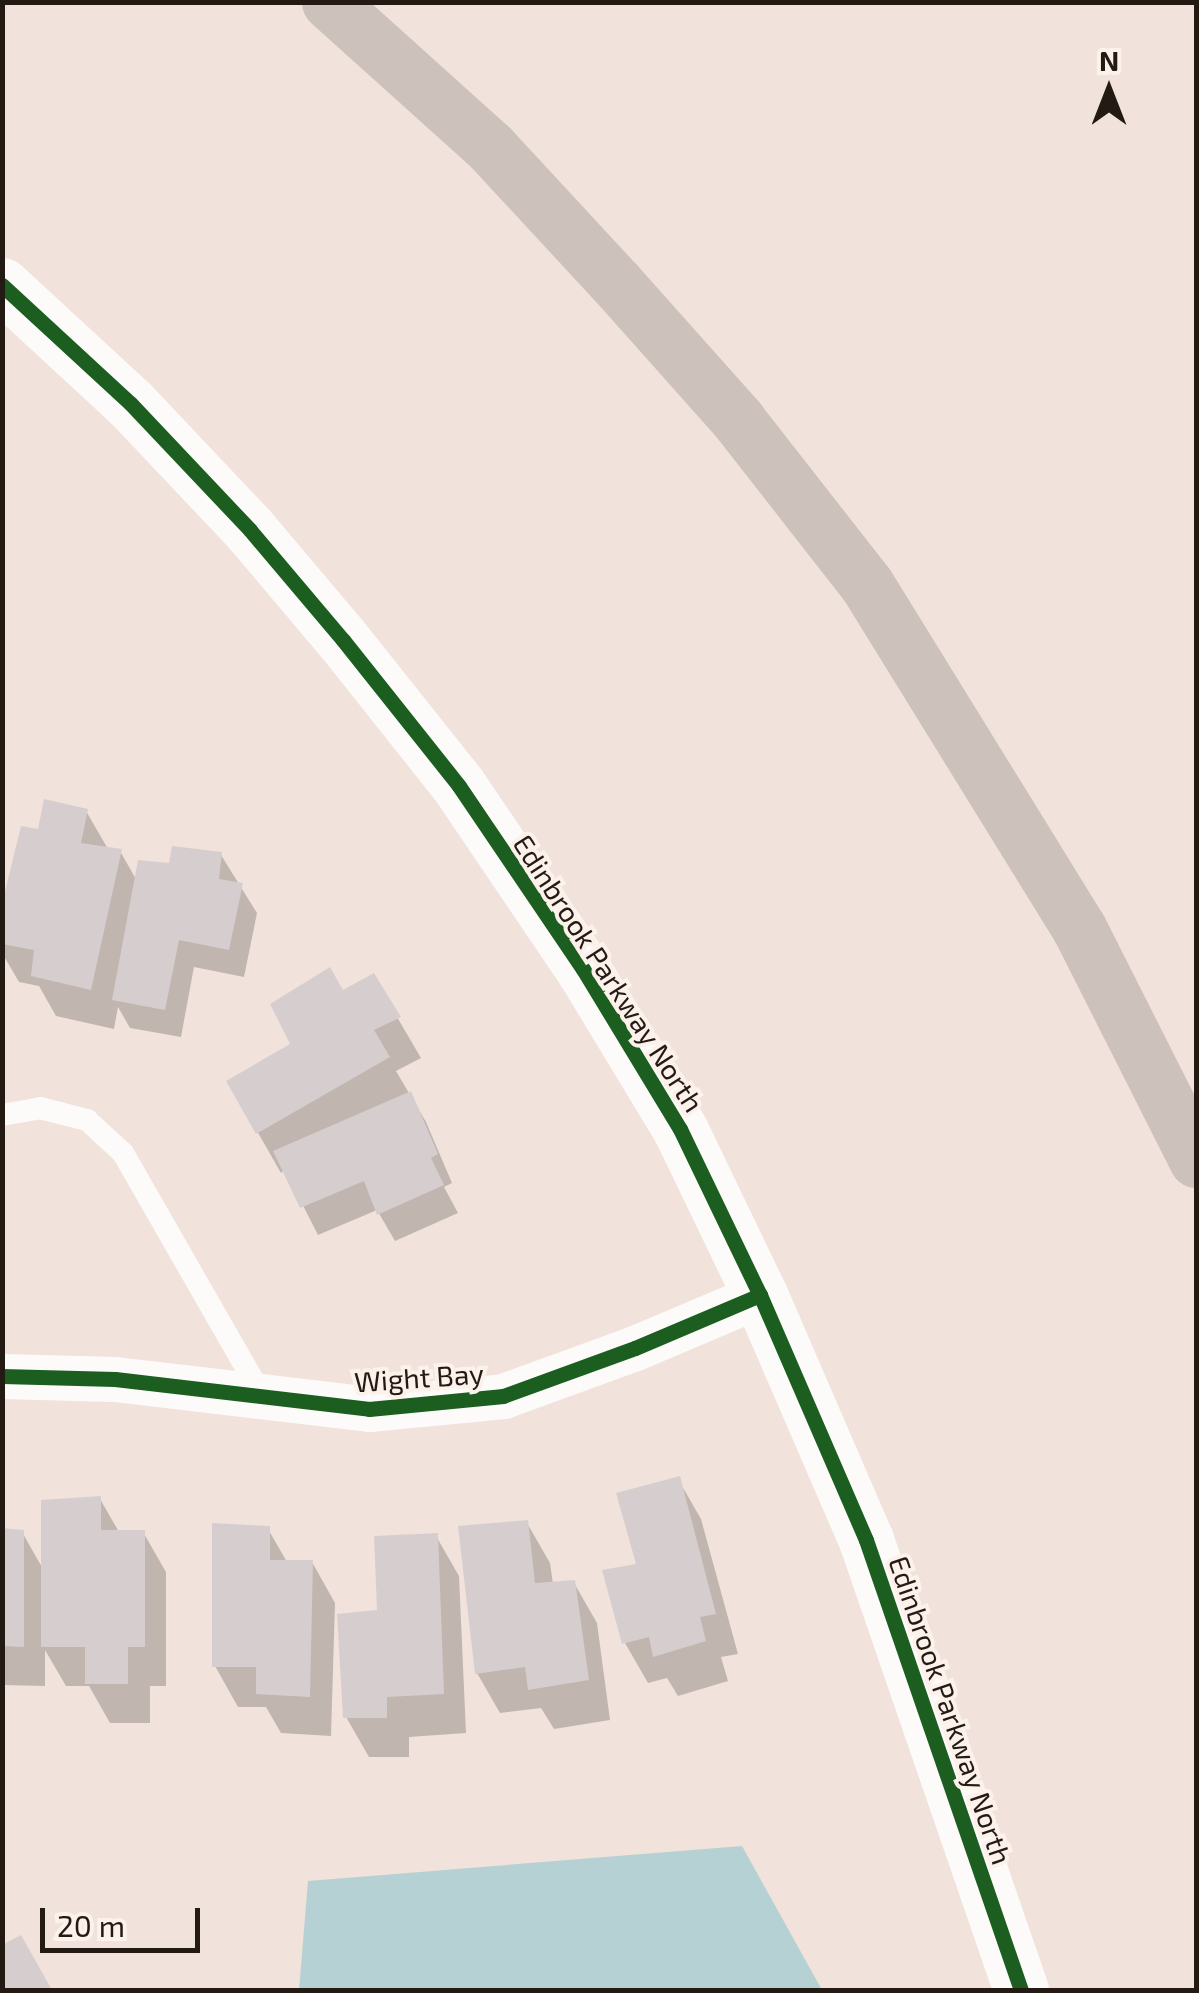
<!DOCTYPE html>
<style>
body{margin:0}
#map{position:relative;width:1199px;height:1993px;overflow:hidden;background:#f1e3db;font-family:"Exo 2",sans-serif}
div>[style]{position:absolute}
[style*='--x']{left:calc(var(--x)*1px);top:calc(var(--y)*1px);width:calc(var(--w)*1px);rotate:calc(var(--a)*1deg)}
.water>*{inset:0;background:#b6d1d3}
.shadow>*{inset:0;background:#0003}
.building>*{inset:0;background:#d6cece}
.lane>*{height:22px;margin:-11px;padding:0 11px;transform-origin:11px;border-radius:11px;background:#fdfbfa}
.street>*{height:45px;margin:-22.5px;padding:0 22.5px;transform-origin:22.5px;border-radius:22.5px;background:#fdfbfa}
.secondary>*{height:55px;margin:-27.5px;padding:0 27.5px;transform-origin:27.5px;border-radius:27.5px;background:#fdfbfa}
.highway>*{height:55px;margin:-27.5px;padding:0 27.5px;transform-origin:27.5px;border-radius:27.5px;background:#ccc1bb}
.cycleway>*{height:15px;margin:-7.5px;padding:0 7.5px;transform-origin:7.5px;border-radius:7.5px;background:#1b5e20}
span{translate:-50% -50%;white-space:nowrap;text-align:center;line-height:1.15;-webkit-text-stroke:8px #fcf1eb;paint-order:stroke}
.street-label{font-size:28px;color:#231a14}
.frame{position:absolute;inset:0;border:5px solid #231a14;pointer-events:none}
.north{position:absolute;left:1059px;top:40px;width:100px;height:100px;-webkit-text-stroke:8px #fcf1eb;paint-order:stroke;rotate:0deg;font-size:28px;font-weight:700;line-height:40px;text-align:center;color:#231a14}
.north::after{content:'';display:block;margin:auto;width:35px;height:45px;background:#231a14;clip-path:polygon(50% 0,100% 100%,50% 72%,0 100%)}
.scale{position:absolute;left:40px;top:1908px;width:160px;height:45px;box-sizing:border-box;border:5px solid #231a14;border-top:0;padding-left:12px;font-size:30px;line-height:35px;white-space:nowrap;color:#231a14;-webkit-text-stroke:8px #fcf1eb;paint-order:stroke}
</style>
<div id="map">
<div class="water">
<i style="clip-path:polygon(742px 1846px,822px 1990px,299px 1990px,308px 1881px)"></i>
</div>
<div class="shadow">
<i style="clip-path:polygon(86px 811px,108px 849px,120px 851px,137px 881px,171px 866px,221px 855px,257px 913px,244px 977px,194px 967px,181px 1037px,130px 1028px,118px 1007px,114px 1029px,56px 1016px,39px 986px,19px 982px,2px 953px,2px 916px,39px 832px)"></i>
<i style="clip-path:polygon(373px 976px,421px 1058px,396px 1071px,426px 1122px,452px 1183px,444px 1187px,458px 1213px,395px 1241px,377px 1210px,318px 1235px,285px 1170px,281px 1173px,229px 1082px,293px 1045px,343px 993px)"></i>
<i style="clip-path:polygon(678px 1479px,701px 1519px,738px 1654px,721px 1657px,728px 1681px,678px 1696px,667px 1678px,648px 1683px,625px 1643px,639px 1565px)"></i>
<i style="clip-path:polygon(100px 1499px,119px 1532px,143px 1532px,166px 1572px,166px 1686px,150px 1686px,150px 1723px,110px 1723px,89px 1686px,66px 1686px,45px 1650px,45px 1686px,2px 1685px,2px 1531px,22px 1532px,43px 1569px)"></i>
<i style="clip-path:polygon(527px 1523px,550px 1563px,553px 1584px,574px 1583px,597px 1623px,610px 1720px,554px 1729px,541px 1708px,500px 1713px,477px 1673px)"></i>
<i style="clip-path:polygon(268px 1529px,287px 1562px,312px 1562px,335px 1603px,331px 1736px,281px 1733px,266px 1707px,238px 1707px,215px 1666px)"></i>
<i style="clip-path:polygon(436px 1536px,459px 1576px,466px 1733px,409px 1737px,409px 1757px,369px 1757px,346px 1717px,379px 1613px)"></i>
</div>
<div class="building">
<i style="clip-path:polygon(44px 799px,88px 809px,81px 843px,122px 849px,91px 990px,31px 976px,34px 950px,2px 944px,2px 904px,21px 826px,38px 829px)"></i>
<i style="clip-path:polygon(172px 846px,222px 852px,219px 879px,243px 883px,229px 950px,179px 940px,165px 1010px,112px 1000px,138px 860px,169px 863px)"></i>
<i style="clip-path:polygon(330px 967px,343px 990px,374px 973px,401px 1017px,374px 1030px,390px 1057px,256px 1134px,226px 1081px,290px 1044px,270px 1004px)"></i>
<i style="clip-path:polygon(411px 1091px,438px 1154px,431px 1158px,444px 1185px,377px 1215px,364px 1181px,300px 1208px,273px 1151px)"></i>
<i style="clip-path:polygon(680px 1476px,716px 1614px,700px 1617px,706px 1641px,653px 1657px,649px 1637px,622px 1644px,602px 1570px,636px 1564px,616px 1493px)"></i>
<i style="clip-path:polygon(101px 1496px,101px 1530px,145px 1530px,145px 1647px,128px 1647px,128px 1684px,85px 1684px,85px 1647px,41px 1647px,41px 1500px)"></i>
<i style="clip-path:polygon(528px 1520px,535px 1583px,575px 1580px,589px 1680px,528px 1690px,525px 1667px,475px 1674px,458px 1526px)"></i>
<i style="clip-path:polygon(212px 1523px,270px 1526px,270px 1560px,313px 1560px,310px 1697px,256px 1694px,256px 1667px,212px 1667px)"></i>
<i style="clip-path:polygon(2px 1528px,24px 1530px,24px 1647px,2px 1646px)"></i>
<i style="clip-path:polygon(438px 1533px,444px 1694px,387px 1697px,387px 1718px,343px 1718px,337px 1614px,377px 1610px,374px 1536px)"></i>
<i style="clip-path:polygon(21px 1935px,52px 1990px,2px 1990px,2px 1945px)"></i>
</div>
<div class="lane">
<i style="--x:2;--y:1115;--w:39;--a:-10"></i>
<i style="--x:40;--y:1108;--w:49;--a:14.3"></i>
<i style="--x:87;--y:1120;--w:49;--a:42.5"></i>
<i style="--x:123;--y:1153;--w:281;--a:60.2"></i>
</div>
<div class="street">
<i style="--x:2;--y:1376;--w:113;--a:1.5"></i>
<i style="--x:115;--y:1379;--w:256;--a:6.7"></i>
<i style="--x:369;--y:1409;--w:135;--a:-5.5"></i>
<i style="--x:503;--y:1396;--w:140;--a:-20"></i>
<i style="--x:635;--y:1348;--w:136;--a:-23"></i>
</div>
<div class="secondary">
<i style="--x:2;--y:285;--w:174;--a:42.7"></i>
<i style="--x:130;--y:403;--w:175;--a:46.6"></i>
<i style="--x:250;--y:530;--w:144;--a:49.8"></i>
<i style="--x:343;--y:640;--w:186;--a:51.5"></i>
<i style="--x:459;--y:786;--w:221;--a:55.9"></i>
<i style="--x:583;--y:969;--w:187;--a:58.8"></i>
<i style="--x:680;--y:1129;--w:184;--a:64.3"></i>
<i style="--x:760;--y:1295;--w:267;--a:66.6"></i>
<i style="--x:866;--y:1540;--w:476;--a:71"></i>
</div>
<div class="highway">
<i style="--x:329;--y:2;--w:218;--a:42"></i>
<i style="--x:491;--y:148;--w:185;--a:47.2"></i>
<i style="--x:617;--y:284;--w:182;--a:48.3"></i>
<i style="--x:738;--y:420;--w:209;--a:52"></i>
<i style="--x:867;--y:585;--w:403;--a:58.3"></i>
<i style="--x:1079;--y:928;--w:260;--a:63.2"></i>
</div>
<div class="cycleway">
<i style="--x:2;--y:285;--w:174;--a:42.7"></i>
<i style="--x:130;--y:403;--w:175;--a:46.6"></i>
<i style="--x:250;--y:530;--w:144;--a:49.8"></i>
<i style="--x:343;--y:640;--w:186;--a:51.5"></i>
<i style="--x:459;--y:786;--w:221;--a:55.9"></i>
<i style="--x:583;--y:969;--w:187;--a:58.8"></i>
<i style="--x:680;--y:1129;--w:184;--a:64.3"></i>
<i style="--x:760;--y:1295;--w:267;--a:66.6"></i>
<i style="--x:866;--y:1540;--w:476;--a:71"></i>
<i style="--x:2;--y:1376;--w:113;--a:1.5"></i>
<i style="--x:115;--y:1379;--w:256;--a:6.7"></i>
<i style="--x:369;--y:1409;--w:135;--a:-5.5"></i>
<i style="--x:503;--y:1396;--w:140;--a:-20"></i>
<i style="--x:635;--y:1348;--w:136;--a:-23"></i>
</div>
<div class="street-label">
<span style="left:609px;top:973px;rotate:57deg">Edinbrook Parkway North</span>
<span style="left:419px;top:1377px;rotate:-4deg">Wight Bay</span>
<span style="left:951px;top:1710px;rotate:71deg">Edinbrook Parkway North</span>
</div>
<div class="frame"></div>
<div class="north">N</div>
<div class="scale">20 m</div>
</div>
